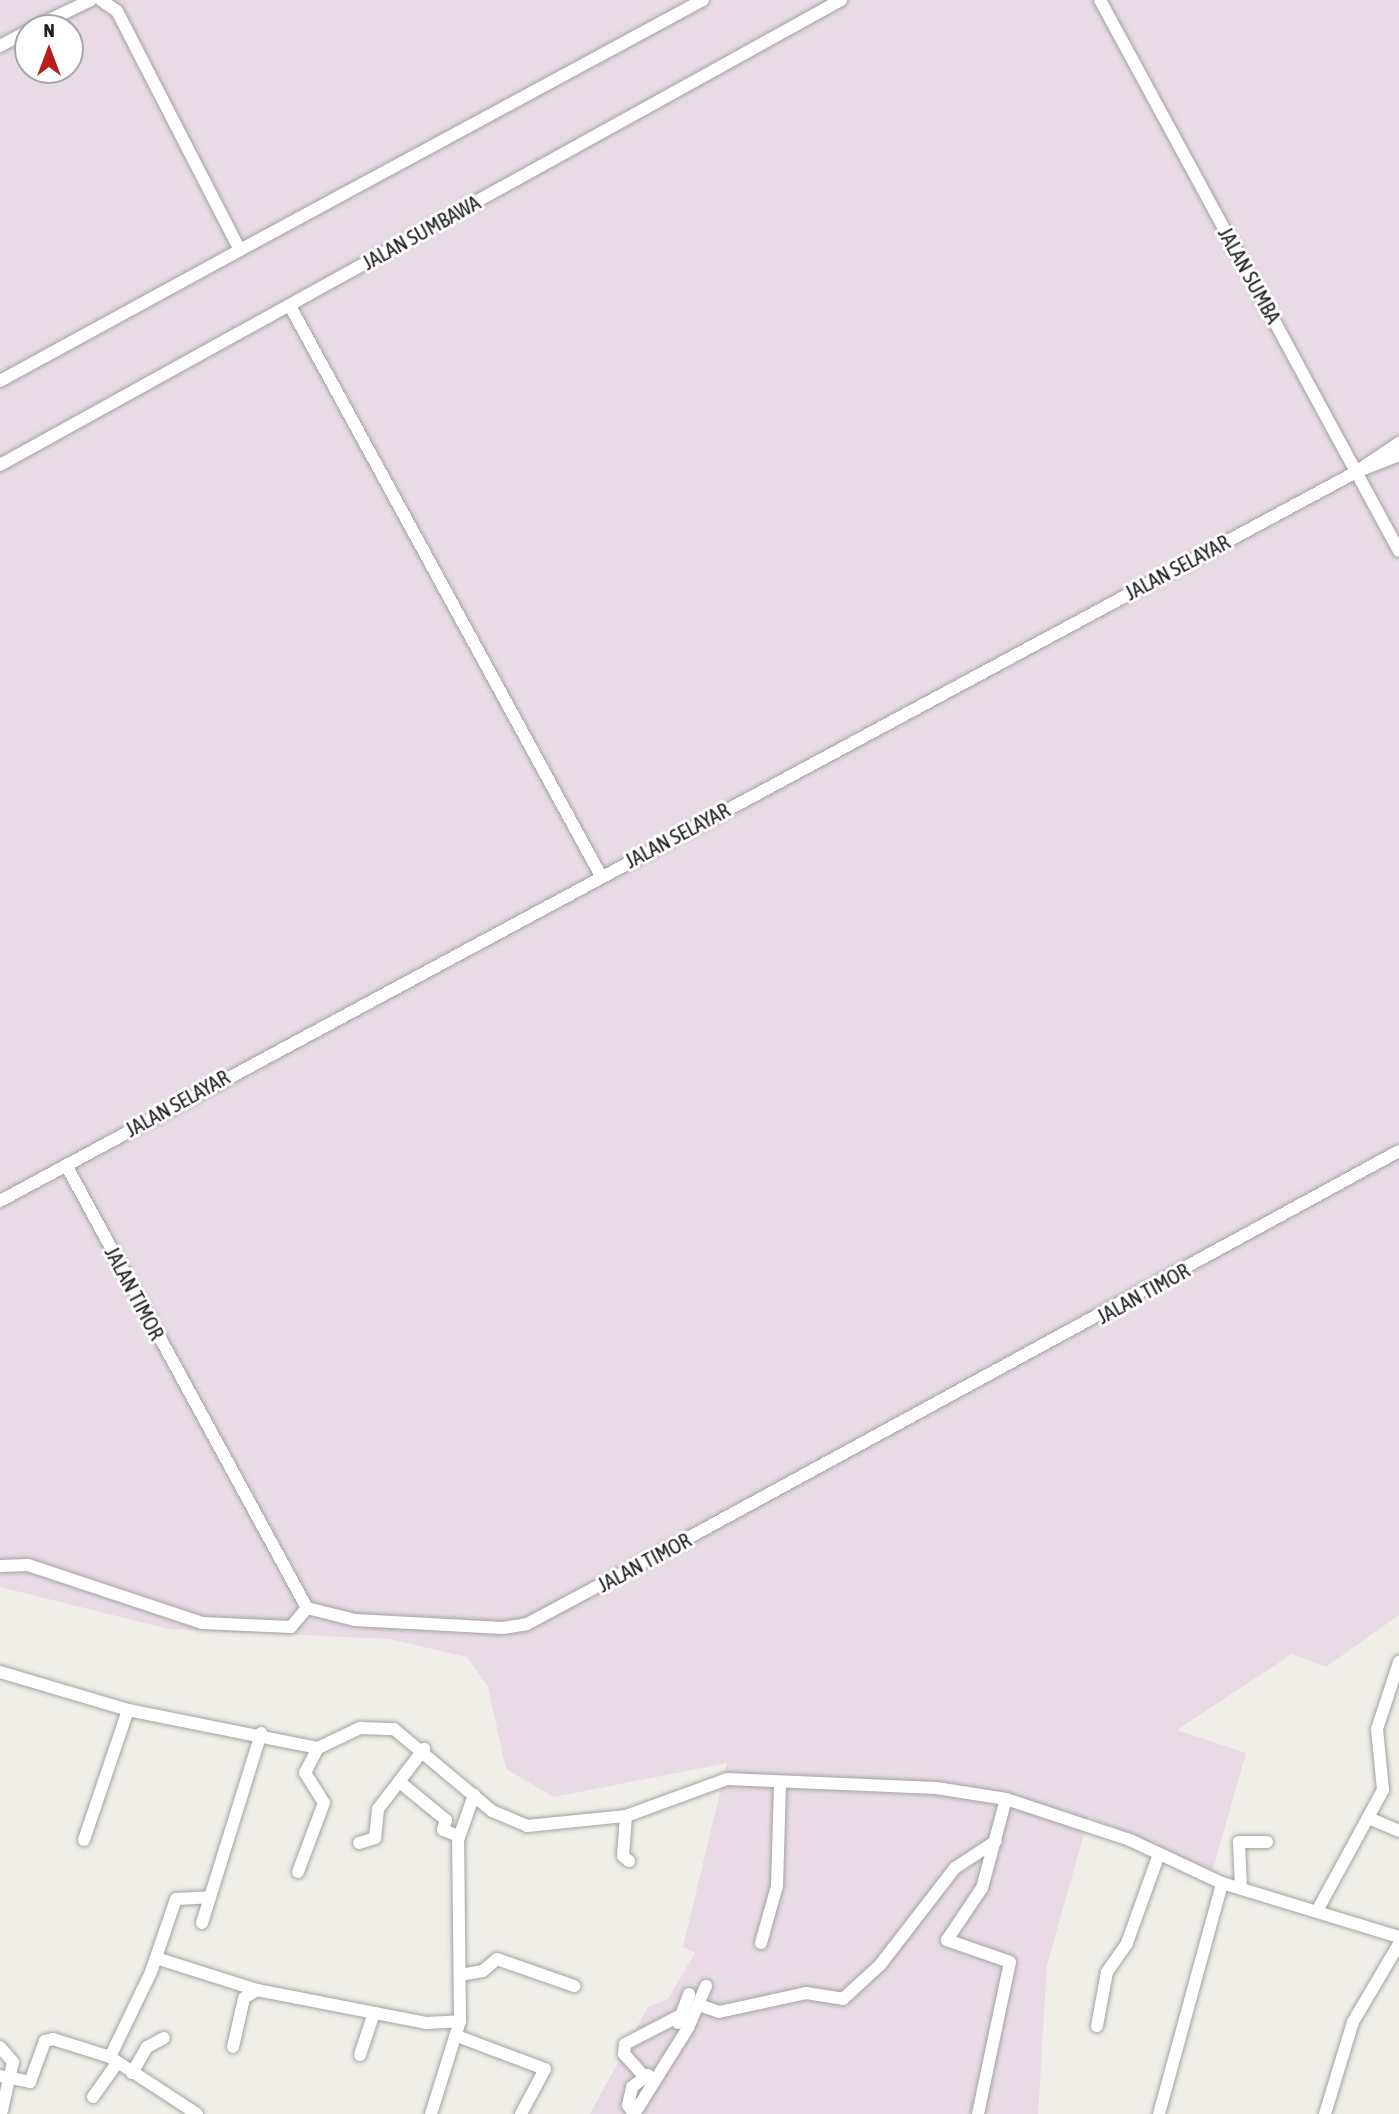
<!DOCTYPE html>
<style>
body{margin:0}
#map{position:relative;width:1399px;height:2114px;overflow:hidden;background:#f0eee8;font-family:"Asap Condensed",sans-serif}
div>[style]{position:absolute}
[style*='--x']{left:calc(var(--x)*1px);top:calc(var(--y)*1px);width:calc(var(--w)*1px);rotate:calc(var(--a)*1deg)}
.industrial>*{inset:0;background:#e8dbe5}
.roads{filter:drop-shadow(0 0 2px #a2a2a2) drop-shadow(0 0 2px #a2a2a2)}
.minor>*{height:12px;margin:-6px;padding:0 6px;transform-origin:6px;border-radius:6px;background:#fff}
span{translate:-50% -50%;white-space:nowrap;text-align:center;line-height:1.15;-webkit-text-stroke:6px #fff;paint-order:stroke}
.street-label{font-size:21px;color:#212121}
.north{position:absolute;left:14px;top:14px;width:70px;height:70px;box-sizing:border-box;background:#fff;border:2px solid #a6a6a6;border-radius:50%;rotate:0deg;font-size:19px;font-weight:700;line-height:28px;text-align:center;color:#212121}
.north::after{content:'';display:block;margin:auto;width:24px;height:32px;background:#b81e19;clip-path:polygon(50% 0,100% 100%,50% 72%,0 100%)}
</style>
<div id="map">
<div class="industrial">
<i style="clip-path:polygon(evenodd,0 0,1399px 0,1399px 1615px,1326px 1667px,1292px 1654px,1177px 1730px,1246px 1753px,1212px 1873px,1089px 1816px,1047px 1965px,1038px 2114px,590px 2114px,648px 2007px,668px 1999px,695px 1953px,683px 1947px,727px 1763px,554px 1797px,506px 1769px,488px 1687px,467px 1657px,389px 1639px,169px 1629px,0 1587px,0 0,28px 28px,70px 28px,70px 70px,28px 70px,28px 28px)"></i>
</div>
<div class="roads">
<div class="minor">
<i style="--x:101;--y:0;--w:19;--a:35"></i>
<i style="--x:117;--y:11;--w:269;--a:62.8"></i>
<i style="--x:240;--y:250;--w:526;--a:-28.37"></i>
<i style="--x:1100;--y:0;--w:627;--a:61.51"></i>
<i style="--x:33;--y:28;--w:64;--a:-25.8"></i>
<i style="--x:0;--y:46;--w:32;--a:-28"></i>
<i style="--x:290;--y:306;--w:649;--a:61.38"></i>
<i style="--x:0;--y:381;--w:273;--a:-28.6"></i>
<i style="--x:1399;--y:443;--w:52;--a:146"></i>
<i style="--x:1356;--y:472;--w:46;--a:-21.6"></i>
<i style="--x:0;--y:465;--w:961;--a:-28.94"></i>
<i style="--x:66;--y:1165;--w:504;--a:61.45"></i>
<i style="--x:307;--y:1608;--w:49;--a:14"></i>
<i style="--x:355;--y:1620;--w:148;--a:3.1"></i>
<i style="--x:503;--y:1628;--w:24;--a:-9"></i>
<i style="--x:527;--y:1624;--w:183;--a:-28.1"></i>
<i style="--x:688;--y:1538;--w:809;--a:-28.56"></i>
<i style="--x:0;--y:1201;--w:1540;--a:-28.26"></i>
<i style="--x:0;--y:1566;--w:28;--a:-2"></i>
<i style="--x:28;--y:1565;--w:183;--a:18.4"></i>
<i style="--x:202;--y:1623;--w:89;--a:2.6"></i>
<i style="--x:291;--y:1627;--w:25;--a:-50"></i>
<i style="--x:0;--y:1672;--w:134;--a:16.5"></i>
<i style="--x:128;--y:1710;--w:194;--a:11.3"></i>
<i style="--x:318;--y:1748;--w:47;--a:-25.5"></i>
<i style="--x:360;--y:1728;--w:34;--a:2"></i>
<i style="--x:394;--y:1729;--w:128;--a:39.9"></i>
<i style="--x:492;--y:1811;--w:38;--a:23"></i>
<i style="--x:527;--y:1826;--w:100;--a:-5.8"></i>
<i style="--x:626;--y:1816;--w:108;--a:-20.1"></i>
<i style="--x:727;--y:1779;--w:209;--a:2.5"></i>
<i style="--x:936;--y:1788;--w:71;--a:8.9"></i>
<i style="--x:1006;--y:1799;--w:131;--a:18.3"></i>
<i style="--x:1130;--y:1840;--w:102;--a:25.1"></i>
<i style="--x:1222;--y:1883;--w:185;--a:17"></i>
<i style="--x:402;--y:1784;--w:57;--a:39.3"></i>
<i style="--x:446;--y:1820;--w:10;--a:107"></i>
<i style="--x:443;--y:1830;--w:17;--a:21"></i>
<i style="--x:626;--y:1816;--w:40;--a:94.3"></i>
<i style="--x:623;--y:1856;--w:8;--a:40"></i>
<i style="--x:1371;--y:1819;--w:30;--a:23"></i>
<i style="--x:84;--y:1840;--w:137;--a:-71.3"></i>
<i style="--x:359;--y:1843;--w:17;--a:-17"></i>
<i style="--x:375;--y:1838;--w:29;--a:-84"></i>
<i style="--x:378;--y:1809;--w:76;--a:-52.5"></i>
<i style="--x:298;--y:1872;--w:74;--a:-69.4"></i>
<i style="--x:324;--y:1803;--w:36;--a:-122"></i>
<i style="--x:305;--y:1773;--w:28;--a:-63"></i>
<i style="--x:1241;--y:1888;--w:46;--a:-92.5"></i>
<i style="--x:1239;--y:1842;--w:28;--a:0"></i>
<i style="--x:1317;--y:1911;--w:138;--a:-61.4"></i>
<i style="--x:1383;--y:1790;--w:61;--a:-95.6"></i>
<i style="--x:1377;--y:1729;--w:71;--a:-71.8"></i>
<i style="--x:202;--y:1923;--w:199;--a:-72.7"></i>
<i style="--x:761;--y:1943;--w:59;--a:-74.3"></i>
<i style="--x:777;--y:1886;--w:104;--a:-88.3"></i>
<i style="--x:156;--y:1958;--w:106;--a:17.6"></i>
<i style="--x:257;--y:1990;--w:172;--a:11"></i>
<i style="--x:426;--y:2023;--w:34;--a:-3"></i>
<i style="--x:460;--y:1975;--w:23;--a:-10"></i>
<i style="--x:483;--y:1971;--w:18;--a:-41"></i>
<i style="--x:497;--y:1959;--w:82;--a:19.3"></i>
<i style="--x:699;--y:2005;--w:21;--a:19"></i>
<i style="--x:719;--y:2012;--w:89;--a:-12.3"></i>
<i style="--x:806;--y:1993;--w:37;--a:9"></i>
<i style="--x:843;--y:1999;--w:50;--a:-42.6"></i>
<i style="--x:880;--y:1965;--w:123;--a:-52.3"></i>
<i style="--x:955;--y:1868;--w:49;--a:-33.4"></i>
<i style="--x:678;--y:2023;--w:31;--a:-69"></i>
<i style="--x:1097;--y:2026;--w:55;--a:-79.5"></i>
<i style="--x:1107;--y:1972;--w:35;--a:-55"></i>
<i style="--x:1127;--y:1943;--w:95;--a:-70.2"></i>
<i style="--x:457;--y:2036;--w:94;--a:20.6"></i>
<i style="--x:545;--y:2069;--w:51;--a:118.1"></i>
<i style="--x:0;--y:2047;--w:20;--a:49"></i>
<i style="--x:13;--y:2062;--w:53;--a:103"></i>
<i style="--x:233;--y:2047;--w:50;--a:-77.3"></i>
<i style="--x:244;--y:1998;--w:15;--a:-32"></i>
<i style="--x:360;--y:2055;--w:44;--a:-71.6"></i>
<i style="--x:110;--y:2057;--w:94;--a:-64.2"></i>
<i style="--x:151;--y:1972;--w:77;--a:-71.1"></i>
<i style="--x:176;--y:1899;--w:34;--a:-3"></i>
<i style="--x:132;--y:2073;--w:30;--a:-60"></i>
<i style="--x:147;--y:2047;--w:19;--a:-28"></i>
<i style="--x:643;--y:2075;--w:28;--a:-132"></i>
<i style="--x:624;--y:2054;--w:10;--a:-84"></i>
<i style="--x:625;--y:2044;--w:59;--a:-27.4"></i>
<i style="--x:0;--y:2076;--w:31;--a:11"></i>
<i style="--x:30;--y:2082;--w:44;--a:-69.9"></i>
<i style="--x:45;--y:2041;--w:8;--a:-14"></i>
<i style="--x:53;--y:2039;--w:60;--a:17.5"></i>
<i style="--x:110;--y:2057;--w:104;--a:33.2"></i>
<i style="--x:93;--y:2097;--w:42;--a:-54.8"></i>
<i style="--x:431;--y:2114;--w:97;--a:-72.7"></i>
<i style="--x:460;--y:2021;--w:181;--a:-90.6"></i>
<i style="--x:458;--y:1840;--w:48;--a:-70.4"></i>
<i style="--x:634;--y:2114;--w:102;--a:-57.9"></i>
<i style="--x:688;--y:2028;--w:46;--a:-66.8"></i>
<i style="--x:634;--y:2114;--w:11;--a:-124"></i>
<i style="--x:628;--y:2105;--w:18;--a:-77"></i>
<i style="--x:632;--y:2087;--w:20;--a:-37"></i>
<i style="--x:978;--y:2114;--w:155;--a:-78.1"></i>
<i style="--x:1010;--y:1962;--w:67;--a:-160.8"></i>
<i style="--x:947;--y:1940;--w:63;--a:-56.1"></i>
<i style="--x:982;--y:1888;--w:92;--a:-74.9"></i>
<i style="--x:1159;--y:2114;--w:239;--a:-74.7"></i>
<i style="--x:1325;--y:2114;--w:96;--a:-73.1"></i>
<i style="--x:1353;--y:2022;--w:91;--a:-59.5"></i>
</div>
</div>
<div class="street-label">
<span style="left:421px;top:232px;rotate:-29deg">JALAN SUMBAWA</span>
<span style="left:1250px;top:275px;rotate:61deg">JALAN SUMBA</span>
<span style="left:1177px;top:567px;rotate:-28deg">JALAN SELAYAR</span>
<span style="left:677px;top:835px;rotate:-28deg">JALAN SELAYAR</span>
<span style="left:177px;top:1103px;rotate:-29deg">JALAN SELAYAR</span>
<span style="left:135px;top:1293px;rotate:62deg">JALAN TIMOR</span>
<span style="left:1143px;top:1293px;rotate:-29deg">JALAN TIMOR</span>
<span style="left:644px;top:1562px;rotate:-28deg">JALAN TIMOR</span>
</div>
<div class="north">N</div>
</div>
